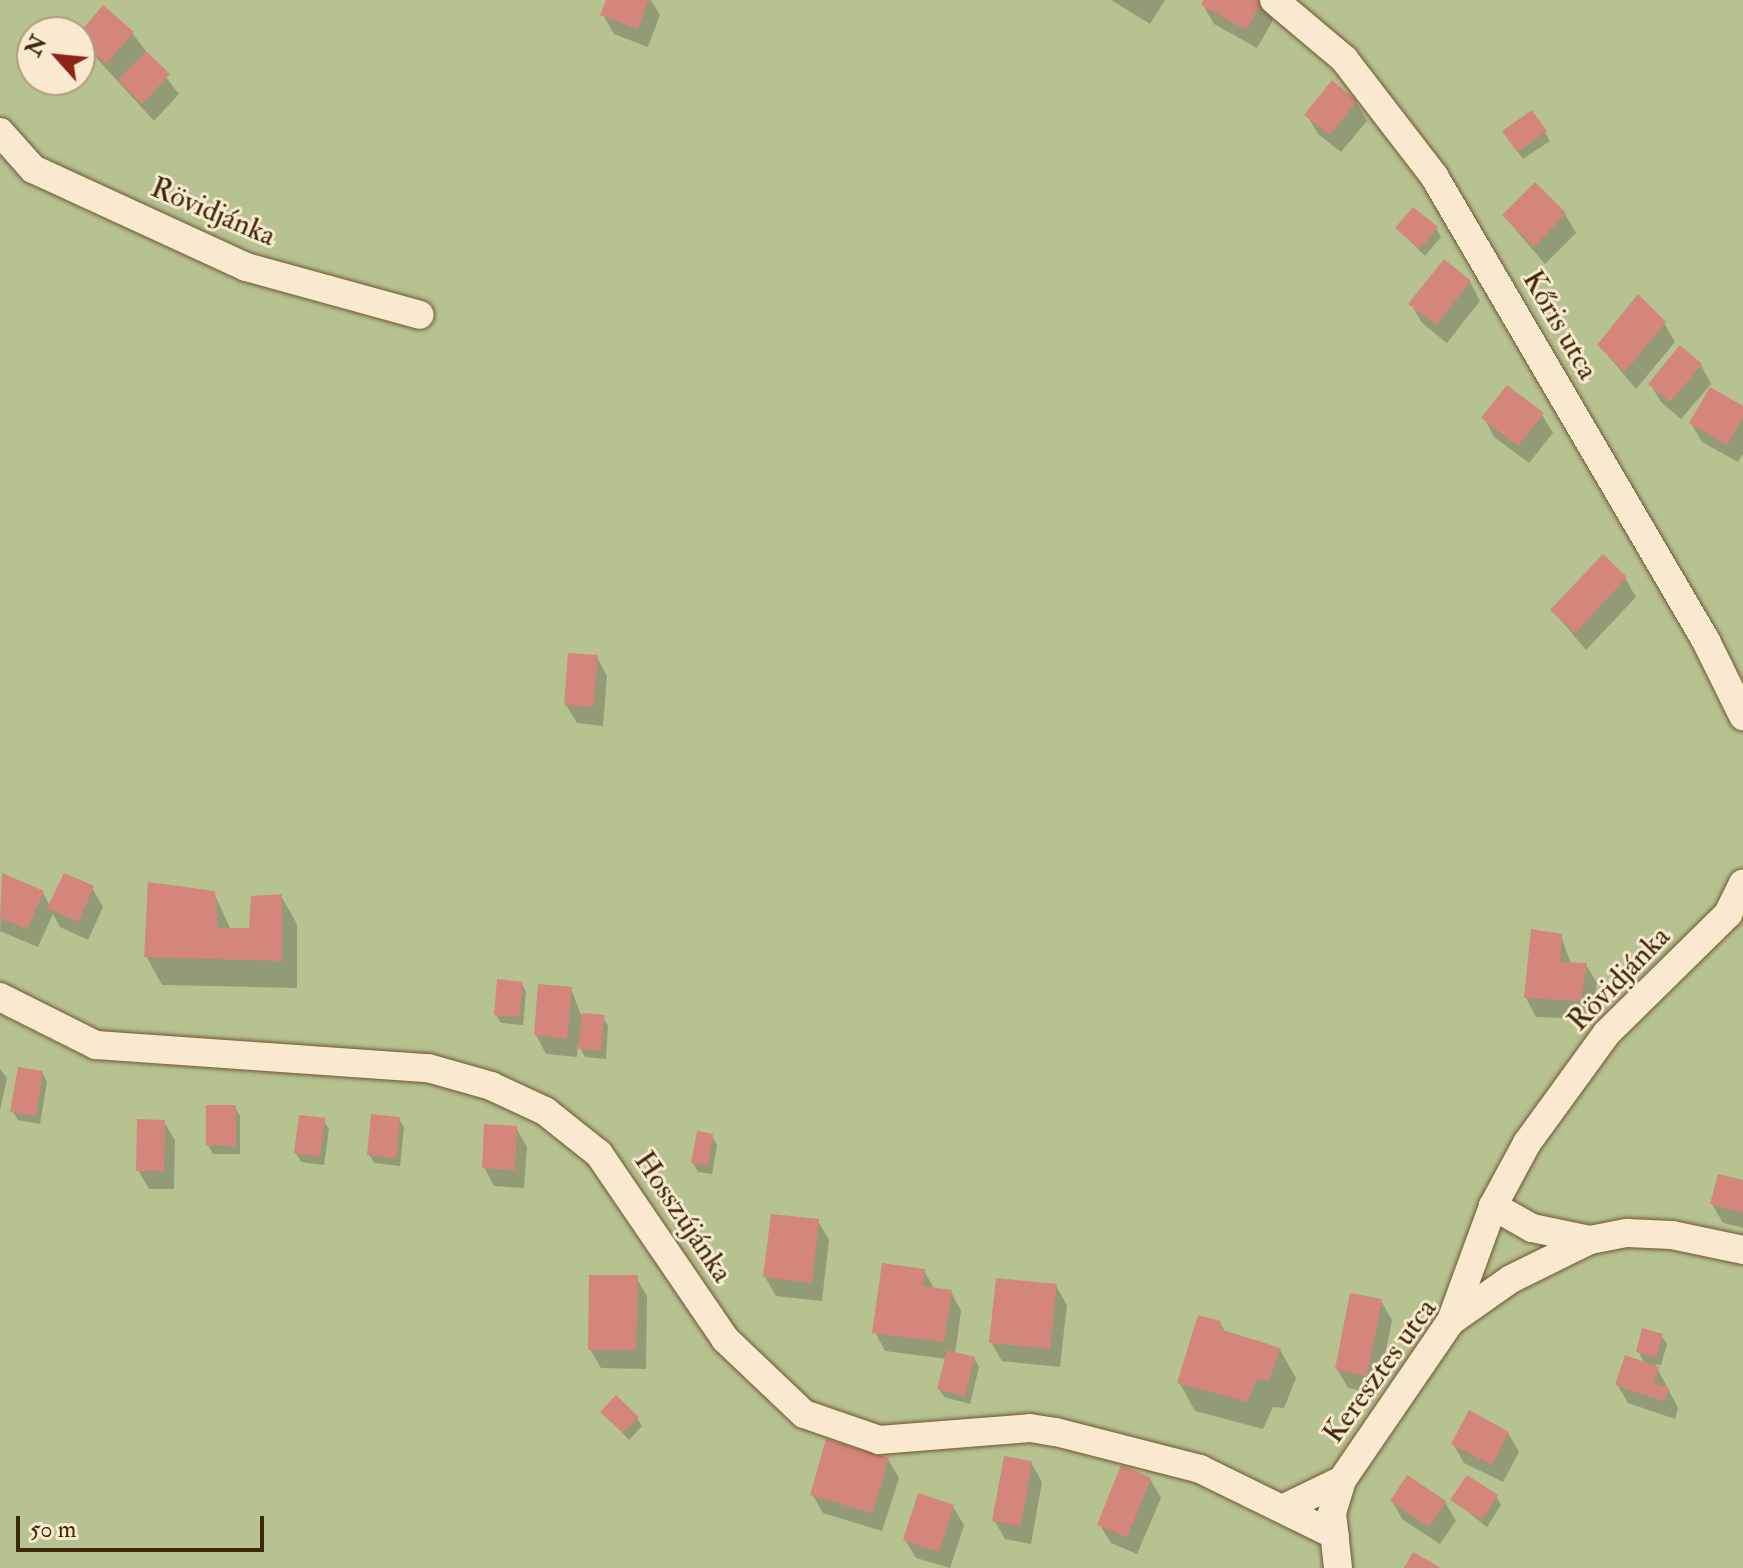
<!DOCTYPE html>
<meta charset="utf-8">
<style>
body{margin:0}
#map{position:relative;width:1743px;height:1568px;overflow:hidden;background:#f6deb5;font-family:"IM FELL Double Pica",serif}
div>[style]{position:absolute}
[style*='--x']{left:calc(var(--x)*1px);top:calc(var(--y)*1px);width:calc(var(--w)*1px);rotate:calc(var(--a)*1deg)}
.green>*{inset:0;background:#b7c291}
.shadow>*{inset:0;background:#0003}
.building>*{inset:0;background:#d5867a}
.roads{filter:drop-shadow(0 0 2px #6d5632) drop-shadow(0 0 2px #6d5632)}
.street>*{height:28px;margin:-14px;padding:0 14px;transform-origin:14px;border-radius:14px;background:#f9eacf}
span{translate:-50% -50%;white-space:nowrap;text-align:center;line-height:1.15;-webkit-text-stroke:6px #f9eacf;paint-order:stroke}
.street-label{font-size:30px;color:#3f2806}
.north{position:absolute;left:16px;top:16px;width:80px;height:80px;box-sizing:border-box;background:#f9eacf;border:2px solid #af9c7f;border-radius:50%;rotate:297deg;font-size:22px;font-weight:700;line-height:32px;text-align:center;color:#3f2806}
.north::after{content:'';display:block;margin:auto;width:28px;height:36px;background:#8f2418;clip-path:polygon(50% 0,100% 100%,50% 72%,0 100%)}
.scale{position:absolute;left:16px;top:1516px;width:248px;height:36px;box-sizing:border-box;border:4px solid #3f2806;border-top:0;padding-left:10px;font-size:24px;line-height:28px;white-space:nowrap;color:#3f2806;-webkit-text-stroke:6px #f9eacf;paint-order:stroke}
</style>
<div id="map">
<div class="green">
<i style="clip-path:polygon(evenodd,0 0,1743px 0,1743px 1568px,0 1568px,0 0,32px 32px,80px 32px,80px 80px,32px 80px,32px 32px)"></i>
</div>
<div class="shadow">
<i style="clip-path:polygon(608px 0,651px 0,660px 15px,648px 47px,614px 34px,603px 15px)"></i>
<i style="clip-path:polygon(1111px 0,1165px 0,1150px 24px)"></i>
<i style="clip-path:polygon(1206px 0,1262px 1px,1273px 20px,1257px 48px,1214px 24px,1203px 5px)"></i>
<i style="clip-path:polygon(132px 33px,179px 94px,154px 121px,80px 40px,80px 35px)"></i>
<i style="clip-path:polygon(1356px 102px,1367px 121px,1341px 152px,1318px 134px,1307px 115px)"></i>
<i style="clip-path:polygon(1545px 132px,1550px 141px,1523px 159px,1510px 140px)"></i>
<i style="clip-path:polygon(1565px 214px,1576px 233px,1545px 264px,1504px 216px)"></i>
<i style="clip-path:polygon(1436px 228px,1441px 237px,1425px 256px,1398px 229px)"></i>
<i style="clip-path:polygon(1470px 282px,1480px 301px,1447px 343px,1422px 323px,1411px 304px)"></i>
<i style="clip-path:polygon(1664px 323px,1675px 342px,1636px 389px,1599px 345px)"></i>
<i style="clip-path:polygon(1701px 365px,1711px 384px,1681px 419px,1661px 402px,1650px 384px)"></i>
<i style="clip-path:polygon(1743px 409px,1743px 454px,1738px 462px,1702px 442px,1691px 423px)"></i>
<i style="clip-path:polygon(1542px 415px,1553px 433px,1529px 463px,1494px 437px,1484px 418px)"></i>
<i style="clip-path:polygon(1625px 578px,1636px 597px,1586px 650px,1553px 611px)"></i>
<i style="clip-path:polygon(597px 657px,607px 676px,603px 726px,577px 723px,566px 705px)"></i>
<i style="clip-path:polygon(3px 875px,43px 893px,50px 906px,92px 888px,103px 907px,88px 940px,60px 927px,53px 914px,38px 947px,0 931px)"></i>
<i style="clip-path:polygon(214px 893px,231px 930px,251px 930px,281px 896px,297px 924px,297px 988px,162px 985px,146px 956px)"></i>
<i style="clip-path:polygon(1561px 936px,1571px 964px,1586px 965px,1597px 983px,1591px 1019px,1536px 1017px,1526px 998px)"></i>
<i style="clip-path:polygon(521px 983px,526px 992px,523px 1025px,501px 1023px,496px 1015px)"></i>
<i style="clip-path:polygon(571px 989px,581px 1015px,603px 1017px,608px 1026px,606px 1059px,585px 1057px,578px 1044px,577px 1057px,546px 1054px,536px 1035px)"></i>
<i style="clip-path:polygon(0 1069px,7px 1078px,0 1110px)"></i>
<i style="clip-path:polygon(42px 1073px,47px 1082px,40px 1124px,18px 1120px,13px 1112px)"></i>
<i style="clip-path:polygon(235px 1107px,240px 1116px,240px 1154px,213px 1154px,208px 1145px)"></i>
<i style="clip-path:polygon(399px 1119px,404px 1127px,400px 1166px,374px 1163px,369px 1154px)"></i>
<i style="clip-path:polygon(323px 1120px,329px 1129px,324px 1165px,301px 1162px,296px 1153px)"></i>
<i style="clip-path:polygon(164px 1122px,175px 1140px,174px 1189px,149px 1189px,138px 1170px)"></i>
<i style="clip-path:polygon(516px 1128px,527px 1147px,524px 1188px,494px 1186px,484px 1167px)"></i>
<i style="clip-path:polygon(712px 1136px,717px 1145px,712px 1174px,698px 1172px,693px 1163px)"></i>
<i style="clip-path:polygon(1743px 1182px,1743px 1228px,1723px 1223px,1712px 1204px)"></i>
<i style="clip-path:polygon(818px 1221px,829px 1240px,822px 1301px,776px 1296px,765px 1277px)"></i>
<i style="clip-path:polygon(924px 1271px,935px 1290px,951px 1292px,961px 1311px,955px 1354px,974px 1358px,979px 1367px,970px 1404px,944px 1397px,939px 1389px,947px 1359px,885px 1351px,875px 1332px)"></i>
<i style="clip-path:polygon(636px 1277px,647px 1296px,646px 1369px,601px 1368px,590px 1349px)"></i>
<i style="clip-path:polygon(1056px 1286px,1067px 1305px,1060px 1367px,1002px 1361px,991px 1342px)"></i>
<i style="clip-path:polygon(1381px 1301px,1392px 1320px,1377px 1394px,1348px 1388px,1337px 1369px)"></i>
<i style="clip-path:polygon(1220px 1323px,1226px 1333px,1280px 1350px,1296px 1378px,1284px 1408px,1273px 1407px,1263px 1429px,1195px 1411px,1179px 1382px)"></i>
<i style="clip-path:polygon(1661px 1335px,1667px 1344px,1661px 1365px,1655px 1364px,1678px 1408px,1675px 1419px,1628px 1403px,1617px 1384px,1645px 1364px,1638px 1351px)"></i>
<i style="clip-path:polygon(603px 1412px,637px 1418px,642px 1426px,629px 1440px)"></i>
<i style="clip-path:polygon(1508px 1433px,1519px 1452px,1503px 1482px,1464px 1463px,1453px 1444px)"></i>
<i style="clip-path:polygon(888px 1459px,899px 1478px,882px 1531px,823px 1513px,812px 1494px)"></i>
<i style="clip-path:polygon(1031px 1463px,1042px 1482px,1031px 1544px,1005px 1539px,994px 1520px)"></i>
<i style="clip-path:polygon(1150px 1479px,1161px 1498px,1137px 1554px,1111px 1543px,1100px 1525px)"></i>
<i style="clip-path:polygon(1496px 1496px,1501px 1505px,1487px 1527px,1453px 1500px)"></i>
<i style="clip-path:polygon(1392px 1501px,1445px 1502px,1456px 1521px,1440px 1544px,1403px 1520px)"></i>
<i style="clip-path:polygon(953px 1507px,964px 1525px,950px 1568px,916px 1558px,905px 1540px)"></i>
</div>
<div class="building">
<i style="clip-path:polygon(606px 0,648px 0,638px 29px,600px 15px)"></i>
<i style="clip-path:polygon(1203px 0,1263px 0,1246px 30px,1201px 5px)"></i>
<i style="clip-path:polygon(103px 5px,134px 32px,106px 64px,80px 41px,80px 32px)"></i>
<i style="clip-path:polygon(146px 51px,170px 74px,142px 104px,118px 80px)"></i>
<i style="clip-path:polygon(1332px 80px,1357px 101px,1330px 135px,1304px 115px)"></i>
<i style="clip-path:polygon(1532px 110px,1547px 131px,1517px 152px,1502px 131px)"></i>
<i style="clip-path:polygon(1535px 182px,1566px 213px,1534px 247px,1502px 215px)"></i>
<i style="clip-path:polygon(1413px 207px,1438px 227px,1420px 249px,1395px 228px)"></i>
<i style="clip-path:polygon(1444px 259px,1471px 281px,1436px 325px,1408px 304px)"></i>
<i style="clip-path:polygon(1638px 294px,1666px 322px,1625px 372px,1597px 345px)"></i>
<i style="clip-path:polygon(1680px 345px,1702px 364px,1670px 402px,1648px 384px)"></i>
<i style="clip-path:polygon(1507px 385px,1544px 413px,1518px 446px,1481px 418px)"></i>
<i style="clip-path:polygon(1710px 387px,1743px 406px,1743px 417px,1727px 445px,1689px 423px)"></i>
<i style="clip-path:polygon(1603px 554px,1627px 577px,1575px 633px,1550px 610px)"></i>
<i style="clip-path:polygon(568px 653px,598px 655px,593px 707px,564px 705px)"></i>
<i style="clip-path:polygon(2px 873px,44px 891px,27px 929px,0 918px)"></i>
<i style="clip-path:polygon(64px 873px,94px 886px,78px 922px,47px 908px)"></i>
<i style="clip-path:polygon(148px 882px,215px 891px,218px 928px,249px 928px,251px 896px,282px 894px,282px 961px,144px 957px)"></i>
<i style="clip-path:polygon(1531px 929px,1562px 934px,1560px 962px,1587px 963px,1581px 1001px,1524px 998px)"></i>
<i style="clip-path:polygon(497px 979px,523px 982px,519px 1017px,494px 1015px)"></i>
<i style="clip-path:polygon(538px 984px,572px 987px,567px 1039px,534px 1035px)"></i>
<i style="clip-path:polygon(582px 1013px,605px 1015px,601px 1051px,578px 1049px)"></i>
<i style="clip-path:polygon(18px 1067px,43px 1071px,36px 1116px,10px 1112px)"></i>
<i style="clip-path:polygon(206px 1105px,236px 1105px,236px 1146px,206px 1145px)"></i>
<i style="clip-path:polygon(371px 1114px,400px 1117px,396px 1158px,367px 1155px)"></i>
<i style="clip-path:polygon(299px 1115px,325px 1118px,320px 1157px,294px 1153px)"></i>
<i style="clip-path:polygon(137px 1119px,165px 1120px,164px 1171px,136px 1171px)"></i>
<i style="clip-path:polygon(484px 1124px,517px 1126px,515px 1170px,482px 1168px)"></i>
<i style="clip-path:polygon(697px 1131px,713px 1134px,708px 1166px,691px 1163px)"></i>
<i style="clip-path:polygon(1718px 1174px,1743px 1180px,1743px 1213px,1710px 1204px)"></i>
<i style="clip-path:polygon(771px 1214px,819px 1219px,812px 1283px,763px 1277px)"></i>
<i style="clip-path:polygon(882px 1263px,925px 1269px,923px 1286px,952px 1290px,944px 1342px,872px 1333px)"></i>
<i style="clip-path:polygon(589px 1275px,638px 1275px,636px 1350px,588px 1350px)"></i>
<i style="clip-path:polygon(996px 1278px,1057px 1284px,1050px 1349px,989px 1343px)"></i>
<i style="clip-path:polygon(1350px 1293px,1382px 1299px,1367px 1376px,1335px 1369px)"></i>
<i style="clip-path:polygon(1198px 1315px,1221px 1321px,1219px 1329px,1281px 1348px,1269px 1380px,1257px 1379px,1247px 1402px,1177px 1383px)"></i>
<i style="clip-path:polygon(1642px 1328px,1663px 1334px,1656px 1358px,1636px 1352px)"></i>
<i style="clip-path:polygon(947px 1350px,975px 1357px,965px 1396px,937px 1389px)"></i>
<i style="clip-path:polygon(1625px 1355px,1659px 1367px,1654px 1383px,1669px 1388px,1664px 1401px,1615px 1385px)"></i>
<i style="clip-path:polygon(616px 1395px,639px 1417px,623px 1433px,600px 1412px)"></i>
<i style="clip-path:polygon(1469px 1410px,1509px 1432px,1492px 1465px,1451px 1444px)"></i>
<i style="clip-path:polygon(826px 1439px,889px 1458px,872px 1513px,810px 1495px)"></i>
<i style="clip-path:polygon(1004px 1456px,1032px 1461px,1021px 1526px,992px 1521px)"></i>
<i style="clip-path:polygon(1121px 1465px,1151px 1478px,1127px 1537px,1097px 1525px)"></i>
<i style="clip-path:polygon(1407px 1475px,1446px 1501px,1429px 1527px,1390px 1501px)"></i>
<i style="clip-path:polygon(1467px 1475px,1498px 1495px,1482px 1520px,1450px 1500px)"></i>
<i style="clip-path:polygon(918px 1493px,954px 1505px,939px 1552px,903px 1540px)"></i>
<i style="clip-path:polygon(1413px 1552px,1441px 1568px,1404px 1568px)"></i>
</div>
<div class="roads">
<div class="street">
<i style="--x:1274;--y:0;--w:92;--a:40.1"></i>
<i style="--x:1344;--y:59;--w:148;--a:52.4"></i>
<i style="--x:1434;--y:176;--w:539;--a:59.67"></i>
<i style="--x:1706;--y:641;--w:84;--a:63.7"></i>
<i style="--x:0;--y:132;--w:50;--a:48.3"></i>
<i style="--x:33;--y:169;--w:234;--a:24.7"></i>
<i style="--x:246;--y:267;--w:180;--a:15.4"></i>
<i style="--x:0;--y:997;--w:107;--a:26.6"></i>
<i style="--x:96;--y:1045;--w:333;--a:4"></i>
<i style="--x:428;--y:1068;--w:66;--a:15.9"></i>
<i style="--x:491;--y:1086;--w:60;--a:24.8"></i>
<i style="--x:545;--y:1111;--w:69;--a:38.5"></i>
<i style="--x:599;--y:1154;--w:224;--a:55.7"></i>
<i style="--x:725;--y:1339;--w:109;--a:43.5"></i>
<i style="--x:804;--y:1414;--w:79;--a:19.1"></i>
<i style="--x:879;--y:1440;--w:151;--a:-4.5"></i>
<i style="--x:1030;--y:1428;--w:26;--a:9"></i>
<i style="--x:1056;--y:1432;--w:149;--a:14.4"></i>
<i style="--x:1200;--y:1469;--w:150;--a:26.1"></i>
<i style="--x:1590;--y:1240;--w:59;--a:-168.3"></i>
<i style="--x:1532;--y:1228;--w:45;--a:-150.6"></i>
<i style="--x:1493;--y:1206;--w:72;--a:-61.6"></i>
<i style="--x:1527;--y:1143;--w:136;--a:-54"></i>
<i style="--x:1607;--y:1033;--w:170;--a:-44.5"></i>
<i style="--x:1728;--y:914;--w:34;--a:-64"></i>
<i style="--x:1451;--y:1321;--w:122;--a:-69.9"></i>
<i style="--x:1286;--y:1507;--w:62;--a:-25.7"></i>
<i style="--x:1342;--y:1480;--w:193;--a:-55.6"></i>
<i style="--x:1451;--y:1321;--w:73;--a:-35"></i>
<i style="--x:1511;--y:1279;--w:88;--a:-26.3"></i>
<i style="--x:1590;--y:1240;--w:38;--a:-11"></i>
<i style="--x:1627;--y:1233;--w:45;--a:2.5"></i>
<i style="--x:1672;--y:1235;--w:73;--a:11.9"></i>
<i style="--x:1338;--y:1568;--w:55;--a:-96.2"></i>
<i style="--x:1332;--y:1513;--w:34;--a:-73"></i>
</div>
</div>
<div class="street-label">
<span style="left:213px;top:212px;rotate:23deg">Rövidjánka</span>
<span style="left:1560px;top:325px;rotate:60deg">Kőris utca</span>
<span style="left:1619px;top:979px;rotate:-46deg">Rövidjánka</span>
<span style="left:683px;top:1217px;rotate:56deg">Hosszújánka</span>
<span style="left:1380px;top:1371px;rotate:-54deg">Keresztes utca</span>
</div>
<div class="north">N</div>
<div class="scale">50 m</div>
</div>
